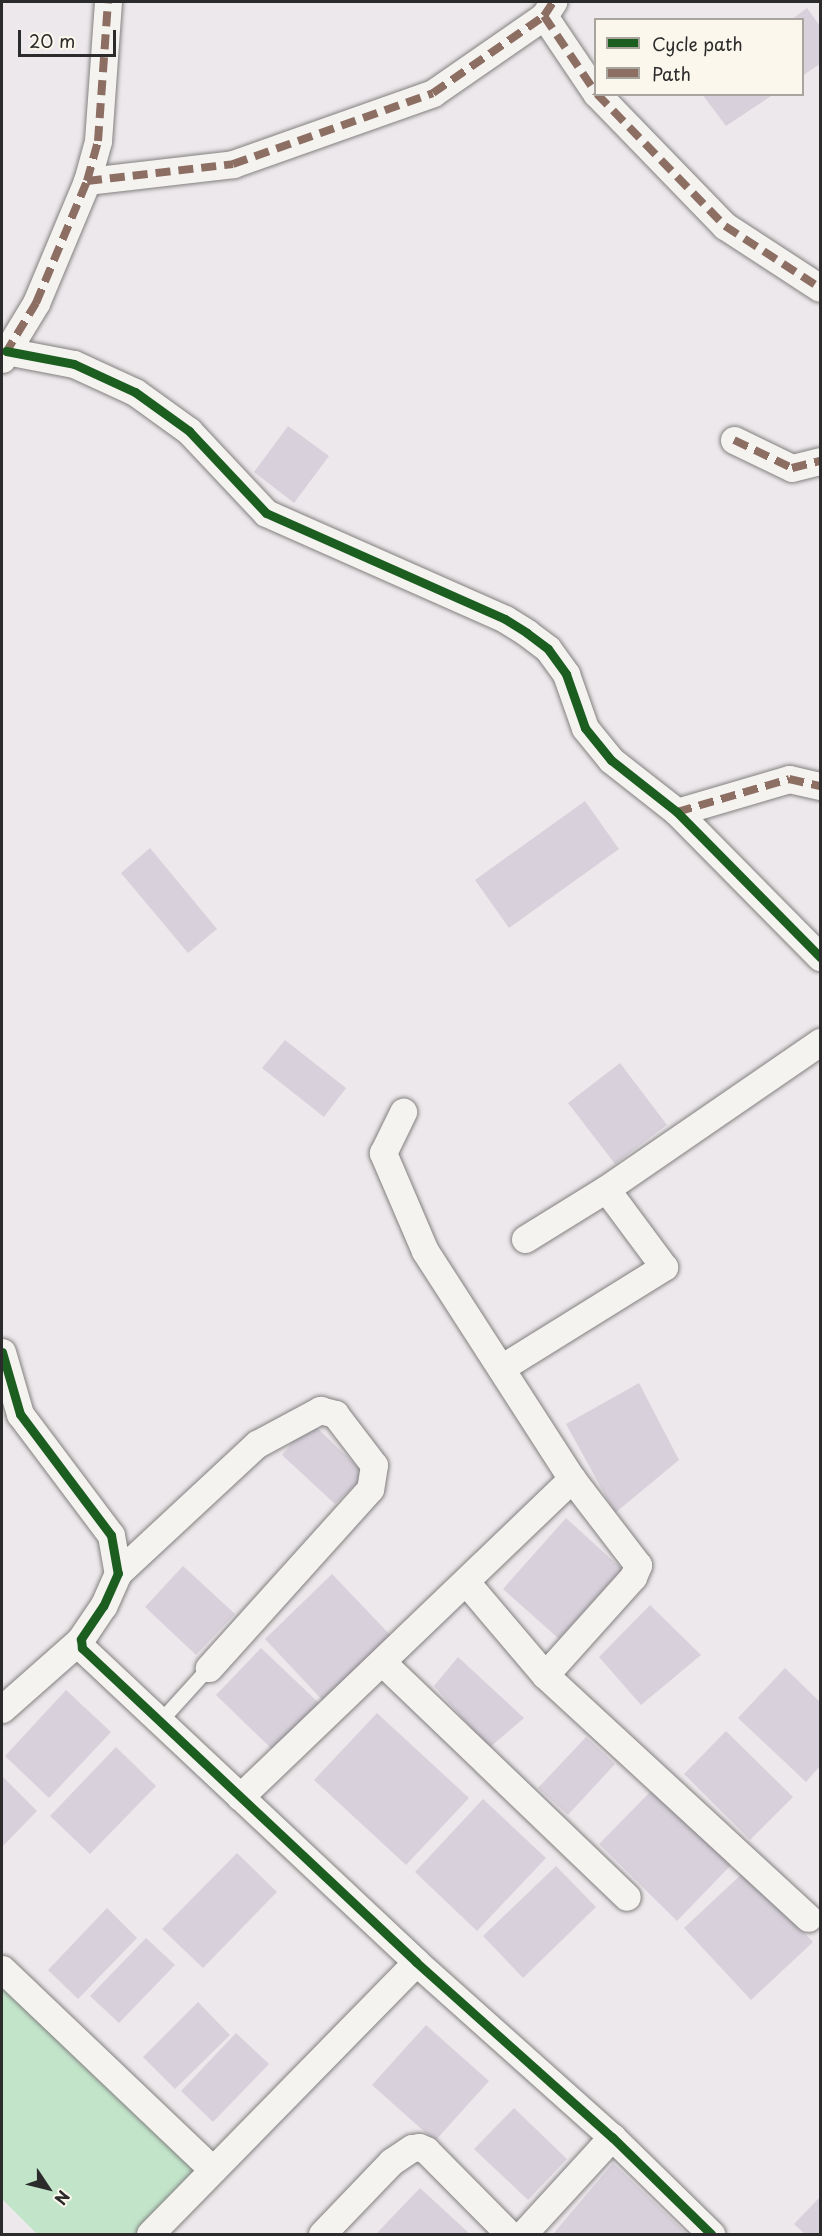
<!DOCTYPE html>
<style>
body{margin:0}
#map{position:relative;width:822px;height:2236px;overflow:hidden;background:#ede8eb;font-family:"Playpen Sans",sans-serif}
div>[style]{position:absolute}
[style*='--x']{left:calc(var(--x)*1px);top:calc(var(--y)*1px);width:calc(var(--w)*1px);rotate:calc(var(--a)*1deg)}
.green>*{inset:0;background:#c2e5ca}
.building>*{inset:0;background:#d8d1dc}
.roads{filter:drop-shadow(0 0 2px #828081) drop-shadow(0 0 2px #828081)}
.service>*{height:14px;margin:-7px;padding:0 7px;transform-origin:7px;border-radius:7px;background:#f5f3f0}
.minor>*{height:27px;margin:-13.5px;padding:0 13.5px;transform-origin:13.5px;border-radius:13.5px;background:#f5f3f0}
.quiet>*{height:8px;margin-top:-4px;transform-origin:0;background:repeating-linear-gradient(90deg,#8d6e63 0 15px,transparent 0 23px)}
.cycleway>*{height:9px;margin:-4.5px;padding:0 4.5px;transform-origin:4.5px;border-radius:4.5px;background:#1b5e20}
span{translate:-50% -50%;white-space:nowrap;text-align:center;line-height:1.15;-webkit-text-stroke:4.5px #fbf7ec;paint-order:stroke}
.frame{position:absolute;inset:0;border:3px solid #2b2b2b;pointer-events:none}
.legend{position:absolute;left:594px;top:18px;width:210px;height:78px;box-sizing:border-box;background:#fbf7ec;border:2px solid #a8a59f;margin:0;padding:8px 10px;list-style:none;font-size:18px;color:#2b2b2b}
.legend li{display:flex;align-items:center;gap:12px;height:30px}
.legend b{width:30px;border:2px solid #a8a59f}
.north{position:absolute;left:18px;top:2158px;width:60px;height:60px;-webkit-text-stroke:4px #fbf7ec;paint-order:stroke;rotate:125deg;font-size:16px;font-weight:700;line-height:24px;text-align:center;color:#2b2b2b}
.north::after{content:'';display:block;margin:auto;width:21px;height:27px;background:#2b2b2b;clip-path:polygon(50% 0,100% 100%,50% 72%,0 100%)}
.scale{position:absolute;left:18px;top:30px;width:98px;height:27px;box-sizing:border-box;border:3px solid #2b2b2b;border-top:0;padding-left:8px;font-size:18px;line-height:21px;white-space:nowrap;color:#2b2b2b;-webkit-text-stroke:4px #fbf7ec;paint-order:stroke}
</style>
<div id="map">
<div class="green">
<i style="clip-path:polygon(2px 1970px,213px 2170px,150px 2234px,37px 2234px,2px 2199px)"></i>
</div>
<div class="building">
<i style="clip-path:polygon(807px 8px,820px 26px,820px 64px,802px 76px,802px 20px,791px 20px)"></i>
<i style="clip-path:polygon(702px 94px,774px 94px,726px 126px)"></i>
<i style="clip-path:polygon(288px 426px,329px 456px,294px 503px,254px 472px)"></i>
<i style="clip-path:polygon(585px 801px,619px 849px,509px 928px,475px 880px)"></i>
<i style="clip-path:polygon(150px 848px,217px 929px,188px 953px,121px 873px)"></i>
<i style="clip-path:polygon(285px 1040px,346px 1088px,324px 1117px,262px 1068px)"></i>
<i style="clip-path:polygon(620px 1063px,667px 1125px,615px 1164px,568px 1103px)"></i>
<i style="clip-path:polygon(639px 1383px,679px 1460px,615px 1513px,566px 1424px)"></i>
<i style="clip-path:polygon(310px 1421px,366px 1475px,335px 1504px,282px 1455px)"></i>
<i style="clip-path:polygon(566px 1518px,622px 1569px,559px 1639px,503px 1589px)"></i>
<i style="clip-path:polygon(183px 1566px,235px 1614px,196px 1655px,145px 1607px)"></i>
<i style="clip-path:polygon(332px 1574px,395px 1640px,327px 1705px,265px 1639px)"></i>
<i style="clip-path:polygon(650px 1605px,701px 1655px,641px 1705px,599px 1657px)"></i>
<i style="clip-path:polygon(261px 1648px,321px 1705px,276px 1753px,216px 1695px)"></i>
<i style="clip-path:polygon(458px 1657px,524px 1718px,489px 1748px,434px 1686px)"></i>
<i style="clip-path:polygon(785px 1668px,820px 1702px,820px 1766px,806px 1782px,738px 1718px)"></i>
<i style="clip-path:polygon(66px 1690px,111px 1732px,49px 1798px,5px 1756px)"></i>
<i style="clip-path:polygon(377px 1713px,469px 1798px,406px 1865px,314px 1780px)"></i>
<i style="clip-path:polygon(726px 1731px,793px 1797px,750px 1840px,684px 1774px)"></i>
<i style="clip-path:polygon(586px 1737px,615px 1764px,568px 1815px,538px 1788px)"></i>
<i style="clip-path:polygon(116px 1747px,156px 1786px,90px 1854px,50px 1816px)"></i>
<i style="clip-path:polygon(2px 1776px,37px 1811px,2px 1847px)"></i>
<i style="clip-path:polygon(654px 1788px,732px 1864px,677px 1921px,599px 1844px)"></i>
<i style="clip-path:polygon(483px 1799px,546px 1858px,477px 1931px,415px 1872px)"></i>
<i style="clip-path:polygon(237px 1853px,277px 1892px,203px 1968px,162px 1929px)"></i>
<i style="clip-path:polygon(556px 1866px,596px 1907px,523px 1978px,483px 1936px)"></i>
<i style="clip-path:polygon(746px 1870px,813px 1942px,751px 2000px,684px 1928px)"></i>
<i style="clip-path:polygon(107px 1908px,137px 1938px,78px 1999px,48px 1970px)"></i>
<i style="clip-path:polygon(146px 1938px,175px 1965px,119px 2023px,90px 1996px)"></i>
<i style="clip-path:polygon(198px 2002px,230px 2035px,175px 2089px,143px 2057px)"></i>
<i style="clip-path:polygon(426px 2025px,489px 2081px,435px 2141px,372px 2085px)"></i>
<i style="clip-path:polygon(236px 2033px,269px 2064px,213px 2122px,181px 2091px)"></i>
<i style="clip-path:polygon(514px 2108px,567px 2159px,528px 2200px,474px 2149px)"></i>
<i style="clip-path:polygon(613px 2163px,687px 2234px,553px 2234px)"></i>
<i style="clip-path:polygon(420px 2188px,470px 2234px,376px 2234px)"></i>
<i style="clip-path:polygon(820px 2197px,820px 2234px,805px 2234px,794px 2224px)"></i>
</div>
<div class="roads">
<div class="service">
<i style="--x:160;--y:1722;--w:73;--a:-47.8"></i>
</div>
<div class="minor">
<i style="--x:544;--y:16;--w:93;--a:56"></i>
<i style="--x:597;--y:94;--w:184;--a:45.9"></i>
<i style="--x:725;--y:226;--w:113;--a:33.1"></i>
<i style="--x:87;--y:181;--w:147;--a:-6.6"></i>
<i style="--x:233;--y:164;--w:212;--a:-19.5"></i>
<i style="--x:433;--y:93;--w:135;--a:-34.7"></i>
<i style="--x:544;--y:16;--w:17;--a:-57"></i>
<i style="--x:6;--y:351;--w:69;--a:10.8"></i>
<i style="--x:74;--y:364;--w:67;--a:24.7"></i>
<i style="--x:135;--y:392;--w:67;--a:35.8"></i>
<i style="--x:189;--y:431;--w:112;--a:46.8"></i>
<i style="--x:266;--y:513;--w:261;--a:23.9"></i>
<i style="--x:505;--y:619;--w:26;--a:32"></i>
<i style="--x:527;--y:633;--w:26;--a:37"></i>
<i style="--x:548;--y:649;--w:31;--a:54"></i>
<i style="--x:566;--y:674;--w:57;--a:70.6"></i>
<i style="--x:585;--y:728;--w:41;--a:50.9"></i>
<i style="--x:611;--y:760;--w:84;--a:38.2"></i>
<i style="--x:677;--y:812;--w:204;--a:45.4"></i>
<i style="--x:2;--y:359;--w:66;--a:-58.7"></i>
<i style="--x:36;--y:303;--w:132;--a:-67.3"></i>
<i style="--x:87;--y:181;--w:41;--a:-74.6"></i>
<i style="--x:98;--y:141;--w:139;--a:-85.9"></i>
<i style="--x:734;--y:440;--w:64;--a:25.8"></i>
<i style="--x:792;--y:468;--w:29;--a:-14"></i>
<i style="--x:677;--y:812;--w:117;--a:-16.4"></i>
<i style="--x:789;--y:779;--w:32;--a:13"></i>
<i style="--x:525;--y:1239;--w:95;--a:-31.7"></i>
<i style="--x:2;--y:1352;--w:65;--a:73.8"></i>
<i style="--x:20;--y:1414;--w:151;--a:53.1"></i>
<i style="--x:111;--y:1535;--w:39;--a:80"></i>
<i style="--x:118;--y:1573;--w:36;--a:114"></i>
<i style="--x:103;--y:1606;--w:40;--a:124"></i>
<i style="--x:81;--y:1639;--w:9;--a:84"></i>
<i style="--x:82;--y:1648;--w:458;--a:43.2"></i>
<i style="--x:416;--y:1962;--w:263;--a:41.8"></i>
<i style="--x:612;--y:2137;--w:139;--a:44.4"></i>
<i style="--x:501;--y:1368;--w:192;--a:-31.8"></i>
<i style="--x:664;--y:1267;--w:97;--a:-126.6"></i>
<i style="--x:606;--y:1189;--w:260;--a:-34.5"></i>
<i style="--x:118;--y:1573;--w:190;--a:-42.9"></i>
<i style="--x:257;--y:1444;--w:72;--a:-28.4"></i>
<i style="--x:320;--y:1410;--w:16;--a:15"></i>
<i style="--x:335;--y:1414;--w:64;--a:52.6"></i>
<i style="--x:374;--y:1465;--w:24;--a:99"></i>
<i style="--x:370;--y:1489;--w:241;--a:132"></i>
<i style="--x:466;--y:1582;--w:122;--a:49.7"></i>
<i style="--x:545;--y:1675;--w:132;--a:-48.1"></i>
<i style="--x:633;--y:1577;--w:13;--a:-67"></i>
<i style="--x:638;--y:1565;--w:108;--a:-127.5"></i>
<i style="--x:382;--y:1662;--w:339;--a:43.8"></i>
<i style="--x:545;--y:1675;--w:358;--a:42.7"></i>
<i style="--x:2;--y:1709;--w:106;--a:-41.5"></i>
<i style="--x:240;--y:1797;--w:460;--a:-43.8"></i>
<i style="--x:572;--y:1479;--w:271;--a:-122.8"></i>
<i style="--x:425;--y:1251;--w:107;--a:-113.2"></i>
<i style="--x:383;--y:1153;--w:46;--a:-64"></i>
<i style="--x:2;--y:1969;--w:291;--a:43.6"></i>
<i style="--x:150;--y:2234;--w:380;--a:-45.6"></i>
<i style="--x:322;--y:2234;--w:100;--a:-46.2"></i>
<i style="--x:391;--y:2162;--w:25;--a:-34"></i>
<i style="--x:412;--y:2148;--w:7;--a:-8"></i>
<i style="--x:419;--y:2147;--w:8;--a:23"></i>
<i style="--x:426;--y:2150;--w:118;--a:45.3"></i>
<i style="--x:523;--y:2234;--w:132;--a:-47.5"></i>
</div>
</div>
<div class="quiet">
<i style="--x:544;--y:16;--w:93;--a:56"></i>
<i style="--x:597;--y:94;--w:184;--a:45.9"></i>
<i style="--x:725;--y:226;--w:113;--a:33.1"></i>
<i style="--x:87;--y:181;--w:147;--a:-6.6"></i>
<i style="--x:233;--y:164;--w:212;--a:-19.5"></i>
<i style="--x:433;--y:93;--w:135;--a:-34.7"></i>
<i style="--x:544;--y:16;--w:17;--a:-57"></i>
<i style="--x:5;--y:354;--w:60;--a:-58.7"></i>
<i style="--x:36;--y:303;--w:132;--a:-67.3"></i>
<i style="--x:87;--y:181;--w:41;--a:-74.6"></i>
<i style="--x:98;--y:141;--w:139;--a:-85.9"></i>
<i style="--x:734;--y:440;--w:64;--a:25.8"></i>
<i style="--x:792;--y:468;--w:29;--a:-14"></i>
<i style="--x:677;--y:812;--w:117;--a:-16.4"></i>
<i style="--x:789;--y:779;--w:32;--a:13"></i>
</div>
<div class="cycleway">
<i style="--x:6;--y:351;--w:69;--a:10.8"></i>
<i style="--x:74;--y:364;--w:67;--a:24.7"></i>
<i style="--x:135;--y:392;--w:67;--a:35.8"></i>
<i style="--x:189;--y:431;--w:112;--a:46.8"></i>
<i style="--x:266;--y:513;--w:261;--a:23.9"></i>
<i style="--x:505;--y:619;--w:26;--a:32"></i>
<i style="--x:527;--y:633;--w:26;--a:37"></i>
<i style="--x:548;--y:649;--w:31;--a:54"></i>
<i style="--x:566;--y:674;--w:57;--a:70.6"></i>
<i style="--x:585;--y:728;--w:41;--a:50.9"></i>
<i style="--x:611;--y:760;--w:84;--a:38.2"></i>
<i style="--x:677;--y:812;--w:204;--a:45.4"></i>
<i style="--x:2;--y:1352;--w:65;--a:73.8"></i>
<i style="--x:20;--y:1414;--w:151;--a:53.1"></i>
<i style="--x:111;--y:1535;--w:39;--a:80"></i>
<i style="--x:118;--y:1573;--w:36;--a:114"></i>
<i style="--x:103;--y:1606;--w:40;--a:124"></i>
<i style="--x:81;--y:1639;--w:9;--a:84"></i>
<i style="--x:82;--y:1648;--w:458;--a:43.2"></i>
<i style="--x:416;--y:1962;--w:263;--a:41.8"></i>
<i style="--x:612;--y:2137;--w:139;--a:44.4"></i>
</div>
<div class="frame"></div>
<ul class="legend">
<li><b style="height:8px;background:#1b5e20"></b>Cycle path</li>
<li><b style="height:8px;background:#8d6e63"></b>Path</li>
</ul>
<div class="north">N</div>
<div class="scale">20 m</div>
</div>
